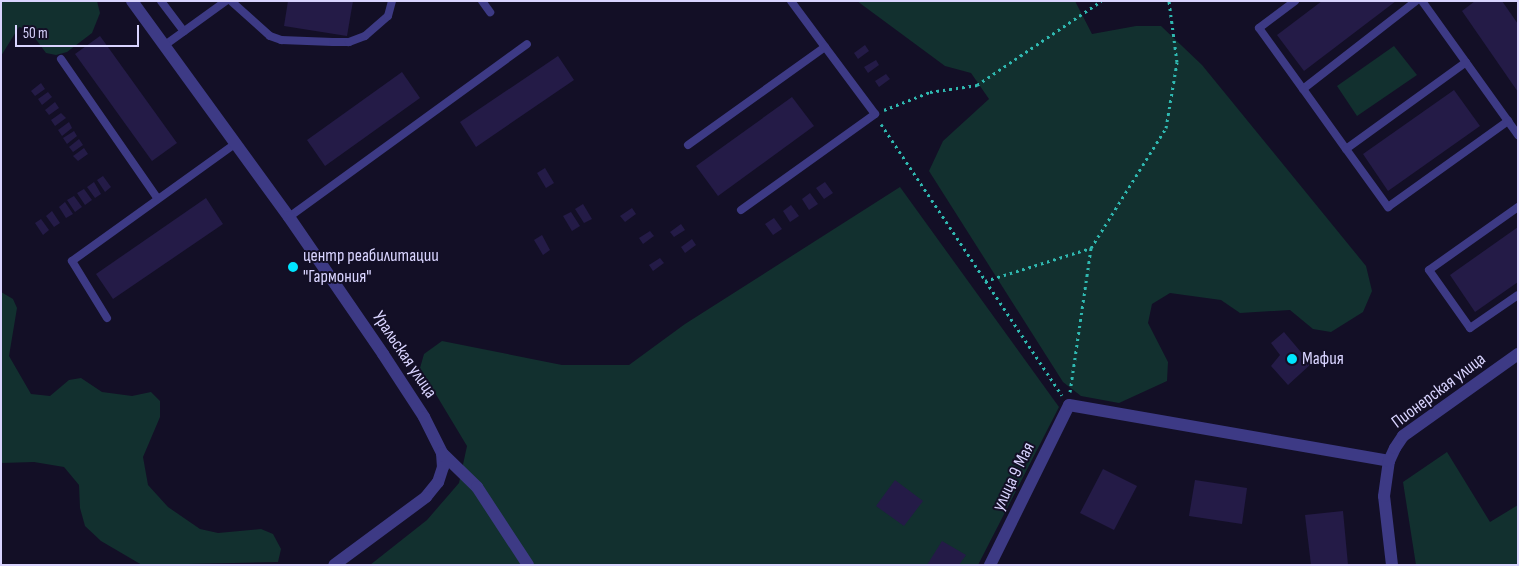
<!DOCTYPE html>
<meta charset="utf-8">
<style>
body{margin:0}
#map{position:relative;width:1519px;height:566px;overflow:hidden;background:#130f26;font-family:"Sofia Sans Condensed",sans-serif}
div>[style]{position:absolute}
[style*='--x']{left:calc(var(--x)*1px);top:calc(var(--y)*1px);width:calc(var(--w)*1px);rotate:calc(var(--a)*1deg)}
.green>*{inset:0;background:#12302f}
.building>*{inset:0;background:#241b47}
.path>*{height:3px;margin-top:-1.5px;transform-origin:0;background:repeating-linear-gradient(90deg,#2fb8b0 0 2.5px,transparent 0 6.5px)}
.service>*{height:8px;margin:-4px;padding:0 4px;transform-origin:4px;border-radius:4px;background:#3d3a85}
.minor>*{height:12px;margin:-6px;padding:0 6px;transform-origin:6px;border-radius:6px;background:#3d3a85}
.tertiary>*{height:12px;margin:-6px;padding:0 6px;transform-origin:6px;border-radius:6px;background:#3d3a85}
.dots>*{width:14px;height:14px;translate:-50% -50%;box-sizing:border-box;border:2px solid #130f26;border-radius:50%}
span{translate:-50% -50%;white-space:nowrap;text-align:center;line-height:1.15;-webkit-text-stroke:4px #130f26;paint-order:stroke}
.poi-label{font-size:18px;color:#d9d4ff}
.left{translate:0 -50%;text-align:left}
.street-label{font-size:18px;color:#d9d4ff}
.frame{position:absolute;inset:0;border:2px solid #d9d4ff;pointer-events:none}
.scale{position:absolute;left:15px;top:25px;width:124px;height:22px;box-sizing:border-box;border:2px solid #d9d4ff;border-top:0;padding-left:6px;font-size:15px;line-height:18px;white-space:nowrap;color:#d9d4ff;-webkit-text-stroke:4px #130f26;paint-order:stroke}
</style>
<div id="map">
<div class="green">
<i style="clip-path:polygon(1px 1px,97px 1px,100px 13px,92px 33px,67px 52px,56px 55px,46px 53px,29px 30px,19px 27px,1px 56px)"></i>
<i style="clip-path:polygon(857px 1px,1075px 1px,1092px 34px,1136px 26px,1161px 26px,1202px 65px,1366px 266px,1372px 291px,1363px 312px,1331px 332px,1313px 329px,1290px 310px,1240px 313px,1221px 300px,1170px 293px,1152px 304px,1148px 323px,1168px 362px,1167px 381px,1119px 403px,1081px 396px,1063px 382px,929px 171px,943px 141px,989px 99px,971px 73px,945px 66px)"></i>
<i style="clip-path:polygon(1394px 46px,1417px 75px,1357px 116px,1337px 86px)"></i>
<i style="clip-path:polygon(900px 187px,1059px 407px,978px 565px,370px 565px,427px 520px,459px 483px,467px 446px,420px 368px,424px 354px,442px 341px,562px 365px,629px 365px,685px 324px)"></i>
<i style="clip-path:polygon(1px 292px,13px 299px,17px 308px,9px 356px,31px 394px,50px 396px,69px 380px,81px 378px,102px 392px,132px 396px,151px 392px,160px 401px,160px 417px,143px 457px,148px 485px,168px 507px,200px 529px,218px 533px,261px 529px,273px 534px,281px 549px,278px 562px,142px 565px,101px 541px,85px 526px,80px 508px,79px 485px,64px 467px,34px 462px,1px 463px)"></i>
<i style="clip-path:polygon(1447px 452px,1490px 522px,1518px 505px,1518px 565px,1416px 565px,1403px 482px)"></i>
</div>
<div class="building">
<i style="clip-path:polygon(288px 1px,353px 1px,347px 36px,284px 26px)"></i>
<i style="clip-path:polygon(1322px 1px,1396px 1px,1304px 71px,1277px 35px)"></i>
<i style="clip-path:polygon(1475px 1px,1502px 1px,1518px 24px,1518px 92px,1462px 11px)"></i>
<i style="clip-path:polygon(100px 36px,177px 143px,152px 161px,75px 54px)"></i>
<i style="clip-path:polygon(865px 45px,869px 51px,858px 59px,854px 53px)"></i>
<i style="clip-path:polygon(558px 56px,574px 80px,476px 147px,460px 122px)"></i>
<i style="clip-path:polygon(876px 60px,879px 65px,868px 73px,864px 67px)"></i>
<i style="clip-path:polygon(402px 72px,420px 98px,325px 166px,307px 140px)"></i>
<i style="clip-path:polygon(886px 74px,890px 79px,879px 87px,875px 81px)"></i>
<i style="clip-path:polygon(41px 83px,45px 89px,35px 96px,31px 91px)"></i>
<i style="clip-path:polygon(1454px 90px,1480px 126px,1388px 191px,1363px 154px)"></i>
<i style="clip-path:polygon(48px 92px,52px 97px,42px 105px,38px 99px)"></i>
<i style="clip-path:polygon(792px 97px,814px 126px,718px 196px,696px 166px)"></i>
<i style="clip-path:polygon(55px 102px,59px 108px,49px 115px,45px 110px)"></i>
<i style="clip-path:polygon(61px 113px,66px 118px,55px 126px,51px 120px)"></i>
<i style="clip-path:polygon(69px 122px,72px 128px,62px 136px,58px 130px)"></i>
<i style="clip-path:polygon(74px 131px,77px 136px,67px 144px,63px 138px)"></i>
<i style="clip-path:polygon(79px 139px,83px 145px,73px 152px,69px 147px)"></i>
<i style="clip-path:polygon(84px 148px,88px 154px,78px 161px,73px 156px)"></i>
<i style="clip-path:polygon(545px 168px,554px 183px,546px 188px,537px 173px)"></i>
<i style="clip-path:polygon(103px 176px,111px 187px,105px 192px,97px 180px)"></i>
<i style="clip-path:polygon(94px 182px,101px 194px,95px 198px,87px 187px)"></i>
<i style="clip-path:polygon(825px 182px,833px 193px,824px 199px,816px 188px)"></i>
<i style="clip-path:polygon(84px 189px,92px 200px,85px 205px,77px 193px)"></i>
<i style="clip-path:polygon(810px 193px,818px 204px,809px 210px,802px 199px)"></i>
<i style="clip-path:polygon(74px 196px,82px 207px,75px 212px,67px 200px)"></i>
<i style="clip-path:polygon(206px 198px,223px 224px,113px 299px,96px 274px)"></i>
<i style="clip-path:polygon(65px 202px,73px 214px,66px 218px,59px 207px)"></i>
<i style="clip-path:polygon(583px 204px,592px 219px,584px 223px,575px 209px)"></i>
<i style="clip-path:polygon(791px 205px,799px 216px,790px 222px,783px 211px)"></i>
<i style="clip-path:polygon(632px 208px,636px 214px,625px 222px,620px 216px)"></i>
<i style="clip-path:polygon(52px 211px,60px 223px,54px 227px,46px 216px)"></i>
<i style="clip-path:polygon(571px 212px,580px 226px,572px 231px,563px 216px)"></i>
<i style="clip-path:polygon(774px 218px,782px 229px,773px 235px,765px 224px)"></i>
<i style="clip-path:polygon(41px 219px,49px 230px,43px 235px,35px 223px)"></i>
<i style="clip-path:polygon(681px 224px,685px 230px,674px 237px,670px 232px)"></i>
<i style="clip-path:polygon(1518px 227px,1518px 282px,1475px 312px,1450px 275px)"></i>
<i style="clip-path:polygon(650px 231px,654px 236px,643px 244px,639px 238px)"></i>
<i style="clip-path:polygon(542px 235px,550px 250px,543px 255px,534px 240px)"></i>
<i style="clip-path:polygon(692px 239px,696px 245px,685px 253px,681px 247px)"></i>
<i style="clip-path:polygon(660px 258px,664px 263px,653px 271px,649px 265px)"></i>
<i style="clip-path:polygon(1284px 332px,1311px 364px,1288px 385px,1271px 366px,1280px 355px,1271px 343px)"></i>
<i style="clip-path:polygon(1103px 469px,1137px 486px,1114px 530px,1080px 513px)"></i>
<i style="clip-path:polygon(895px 480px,923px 501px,904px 526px,876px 506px)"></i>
<i style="clip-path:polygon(1195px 480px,1247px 488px,1242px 524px,1189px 516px)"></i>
<i style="clip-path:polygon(1343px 511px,1348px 565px,1311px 565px,1305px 515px)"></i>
<i style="clip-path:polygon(942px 541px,966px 555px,959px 565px,927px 565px)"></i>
</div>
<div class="path">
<i style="--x:884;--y:110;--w:49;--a:-21.4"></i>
<i style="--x:930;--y:92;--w:48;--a:-8.5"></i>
<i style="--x:977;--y:85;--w:150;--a:-34.1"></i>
<i style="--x:881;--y:124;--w:326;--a:56.3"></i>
<i style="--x:985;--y:281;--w:111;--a:-17.3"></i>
<i style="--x:1070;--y:392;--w:146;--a:-81.7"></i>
<i style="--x:1091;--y:248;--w:142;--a:-58"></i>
<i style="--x:1166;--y:128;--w:67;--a:-80.5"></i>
<i style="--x:1177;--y:62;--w:62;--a:-97.5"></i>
</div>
<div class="service">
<i style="--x:161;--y:1;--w:38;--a:53"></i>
<i style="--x:231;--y:1;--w:52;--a:41.9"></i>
<i style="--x:270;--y:36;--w:12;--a:20"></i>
<i style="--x:281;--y:40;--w:52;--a:2.2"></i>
<i style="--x:333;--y:42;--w:16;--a:0"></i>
<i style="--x:349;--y:42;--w:17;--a:-21"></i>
<i style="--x:365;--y:36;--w:30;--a:-41"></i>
<i style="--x:388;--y:16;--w:16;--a:-75"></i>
<i style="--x:482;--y:1;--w:14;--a:54"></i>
<i style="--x:1295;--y:1;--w:45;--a:143.1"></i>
<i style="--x:1259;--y:28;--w:75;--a:54.2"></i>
<i style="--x:1303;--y:89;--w:143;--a:-37.9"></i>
<i style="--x:1422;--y:1;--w:165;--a:54.4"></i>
<i style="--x:165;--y:45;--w:75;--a:-35.8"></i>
<i style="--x:61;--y:59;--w:170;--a:55.3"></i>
<i style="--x:1303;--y:89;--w:74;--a:54.4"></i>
<i style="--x:1346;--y:149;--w:148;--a:-35.9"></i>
<i style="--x:688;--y:145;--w:168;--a:-35.6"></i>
<i style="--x:825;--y:47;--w:57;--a:-126.5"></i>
<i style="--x:1346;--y:149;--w:72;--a:54.1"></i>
<i style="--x:1388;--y:207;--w:148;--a:-35.6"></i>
<i style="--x:1518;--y:207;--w:109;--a:144.7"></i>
<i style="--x:1429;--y:270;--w:71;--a:54.7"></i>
<i style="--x:1470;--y:328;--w:58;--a:-34.5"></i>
<i style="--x:741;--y:210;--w:165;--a:-35.6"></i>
<i style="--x:875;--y:114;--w:84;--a:-126.7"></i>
<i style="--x:289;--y:217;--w:294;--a:-36"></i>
<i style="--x:107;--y:318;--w:67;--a:-121.6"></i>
<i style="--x:72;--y:261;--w:202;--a:-35.7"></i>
</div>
<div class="minor">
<i style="--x:132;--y:1;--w:267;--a:54"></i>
<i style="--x:289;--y:217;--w:166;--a:55.5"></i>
<i style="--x:383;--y:354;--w:75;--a:56.9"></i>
<i style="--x:424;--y:417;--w:40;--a:63.4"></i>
<i style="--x:442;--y:453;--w:14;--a:86"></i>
<i style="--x:443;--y:467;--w:16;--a:108"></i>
<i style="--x:438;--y:482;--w:19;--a:129"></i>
<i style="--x:426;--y:497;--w:114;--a:143.5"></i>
<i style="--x:442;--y:453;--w:49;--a:44.2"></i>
<i style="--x:477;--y:487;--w:93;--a:56.8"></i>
<i style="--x:990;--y:565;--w:178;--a:-63.7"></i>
<i style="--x:1069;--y:405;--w:325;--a:9.9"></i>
</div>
<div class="tertiary">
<i style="--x:1392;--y:565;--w:69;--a:-96.6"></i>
<i style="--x:1384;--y:496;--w:35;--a:-82"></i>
<i style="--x:1389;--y:461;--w:14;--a:-65"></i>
<i style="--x:1395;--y:448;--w:14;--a:-56"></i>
<i style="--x:1403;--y:436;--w:141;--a:-35.5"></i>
</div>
<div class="dots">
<i style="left:293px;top:267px;background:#00e5ff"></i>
<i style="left:1292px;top:359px;background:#00e5ff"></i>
</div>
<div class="poi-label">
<span class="left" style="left:303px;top:267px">центр реабилитации<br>"Гармония"</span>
<span class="left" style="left:1302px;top:359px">Мафия</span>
</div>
<div class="street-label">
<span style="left:404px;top:355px;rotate:56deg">Уральская улица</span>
<span style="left:1439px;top:391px;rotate:-37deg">Пионерская улица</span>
<span style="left:1014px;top:477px;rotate:-64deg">улица 9 Мая</span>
</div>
<div class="frame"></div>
<div class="scale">50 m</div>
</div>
